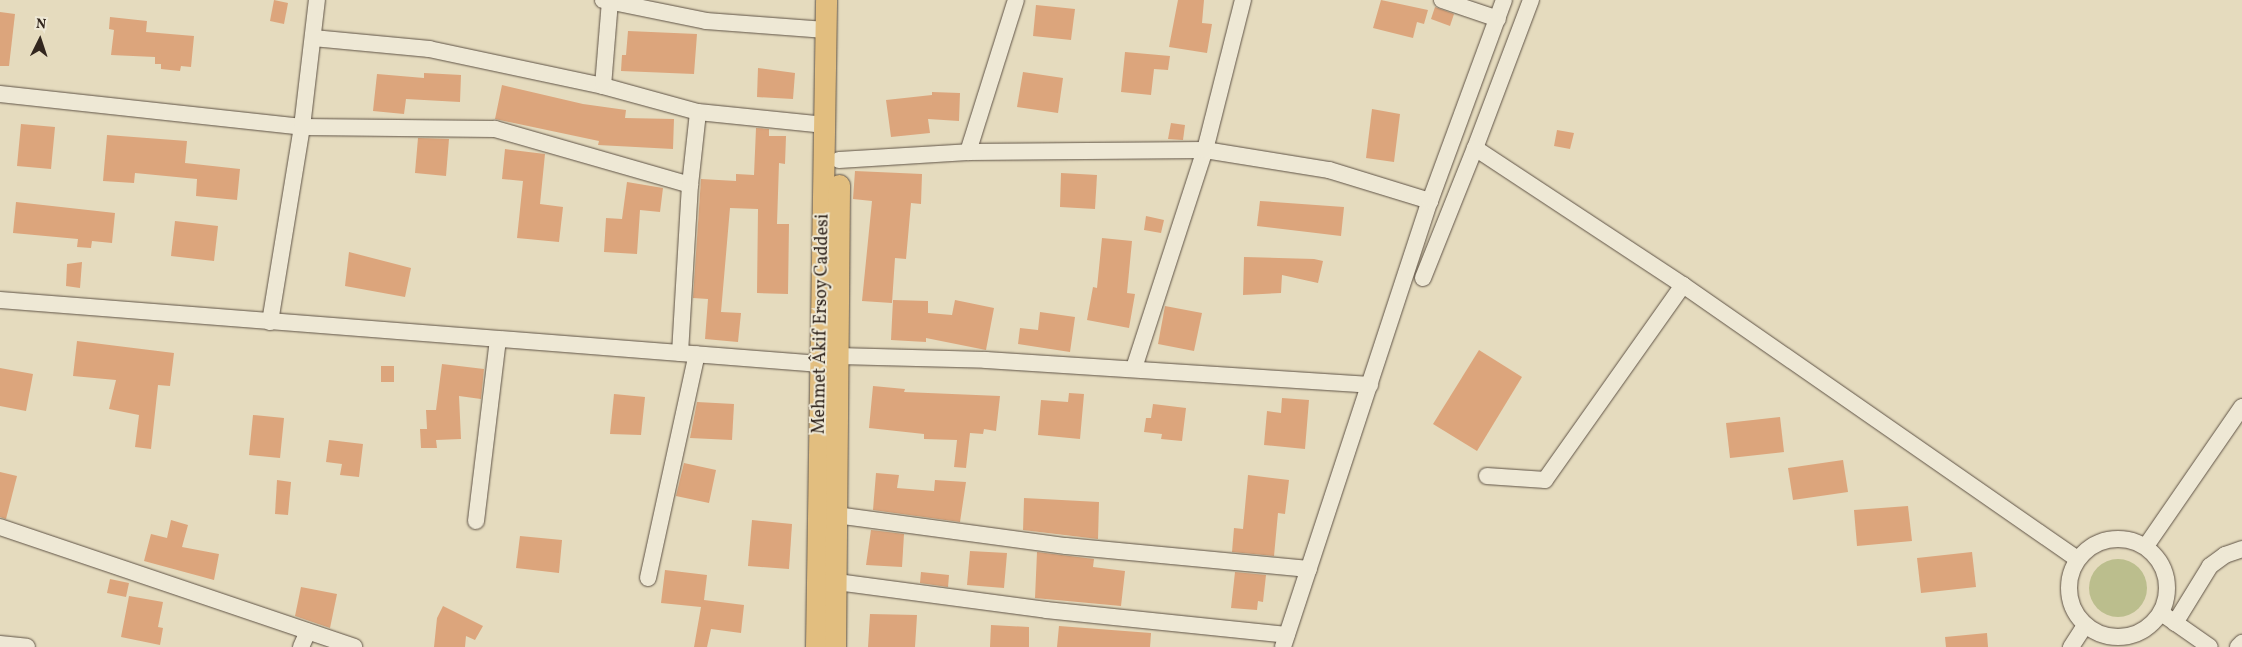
<!DOCTYPE html>
<meta charset="utf-8">
<style>
body{margin:0}
#map{position:relative;width:2242px;height:647px;overflow:hidden;background:#e5dbbe;font-family:Vollkorn,serif}
div>[style]{position:absolute}
[style*='--x']{left:calc(var(--x)*1px);top:calc(var(--y)*1px);width:calc(var(--w)*1px);rotate:calc(var(--a)*1deg)}
.green>*{inset:0;background:#bbbe8d}
.round{border-radius:50%}
.building>*{inset:0;background:#dca57c}
.roads{filter:drop-shadow(0 0 1px #5f5346) drop-shadow(0 0 1px #5f5346)}
.minor>*{height:16px;margin:-8px;padding:0 8px;transform-origin:8px;border-radius:8px;background:#eee8d5}
.minor>.ring{margin:-8px;padding:0;box-sizing:content-box;background:none;border:16px solid #eee8d5;border-radius:50%}
.major>*{height:21px;margin:-10.5px;padding:0 10.5px;transform-origin:10.5px;border-radius:10.5px;background:#e2be7f}
span{translate:-50% -50%;white-space:nowrap;text-align:center;line-height:1.15;-webkit-text-stroke:4px #eee8d5;paint-order:stroke}
.street-label{font-size:18px;color:#32261e}
.north{position:absolute;left:15px;top:15px;width:50px;height:50px;-webkit-text-stroke:4px #eee8d5;paint-order:stroke;rotate:4deg;font-size:14px;font-weight:700;line-height:20px;text-align:center;color:#32261e}
.north::after{content:'';display:block;margin:auto;width:18px;height:22px;background:#32261e;clip-path:polygon(50% 0,100% 100%,50% 72%,0 100%)}
</style>
<div id="map">
<div class="green">
<i class="round" style="left:2089px;top:559px;width:58px;height:58px"></i>
</div>
<div class="building">
<i style="clip-path:polygon(274px 0,288px 3px,284px 24px,270px 21px)"></i>
<i style="clip-path:polygon(1178px 0,1204px 0,1202px 23px,1212px 24px,1207px 53px,1169px 47px)"></i>
<i style="clip-path:polygon(1381px 0,1428px 10px,1424px 24px,1417px 22px,1413px 38px,1373px 28px)"></i>
<i style="clip-path:polygon(1036px 5px,1075px 9px,1071px 40px,1033px 36px)"></i>
<i style="clip-path:polygon(1435px 7px,1454px 14px,1450px 26px,1431px 19px)"></i>
<i style="clip-path:polygon(0 12px,15px 14px,9px 66px,0 66px)"></i>
<i style="clip-path:polygon(110px 17px,147px 21px,146px 32px,194px 36px,191px 67px,181px 66px,180px 71px,161px 69px,161px 64px,155px 64px,155px 57px,111px 55px,114px 30px,109px 29px)"></i>
<i style="clip-path:polygon(628px 31px,697px 34px,694px 74px,621px 71px,622px 55px,626px 55px)"></i>
<i style="clip-path:polygon(1125px 52px,1170px 56px,1168px 70px,1154px 69px,1151px 95px,1121px 92px)"></i>
<i style="clip-path:polygon(758px 68px,795px 73px,793px 99px,757px 97px)"></i>
<i style="clip-path:polygon(1023px 72px,1063px 78px,1058px 113px,1017px 107px)"></i>
<i style="clip-path:polygon(424px 73px,461px 75px,460px 102px,406px 99px,404px 114px,373px 111px,377px 74px,424px 78px)"></i>
<i style="clip-path:polygon(502px 85px,583px 104px,626px 110px,625px 118px,674px 119px,673px 149px,598px 145px,599px 141px,495px 119px)"></i>
<i style="clip-path:polygon(932px 92px,960px 93px,959px 121px,928px 119px,930px 133px,891px 137px,886px 100px,932px 95px)"></i>
<i style="clip-path:polygon(1372px 109px,1400px 114px,1394px 162px,1366px 158px)"></i>
<i style="clip-path:polygon(1171px 123px,1185px 125px,1183px 140px,1168px 139px)"></i>
<i style="clip-path:polygon(21px 124px,55px 127px,51px 169px,17px 166px)"></i>
<i style="clip-path:polygon(756px 128px,769px 129px,769px 136px,786px 136px,785px 164px,779px 163px,777px 224px,789px 224px,788px 294px,757px 293px,758px 209px,730px 208px,721px 312px,741px 313px,738px 342px,705px 339px,708px 299px,693px 298px,701px 179px,736px 181px,736px 174px,754px 175px)"></i>
<i style="clip-path:polygon(1557px 130px,1574px 133px,1570px 149px,1554px 146px)"></i>
<i style="clip-path:polygon(107px 135px,187px 141px,185px 163px,240px 169px,237px 200px,196px 196px,197px 179px,135px 173px,134px 183px,103px 181px)"></i>
<i style="clip-path:polygon(418px 138px,449px 139px,446px 176px,415px 173px)"></i>
<i style="clip-path:polygon(505px 149px,545px 154px,540px 204px,563px 207px,559px 242px,517px 238px,523px 181px,502px 179px)"></i>
<i style="clip-path:polygon(855px 171px,922px 174px,921px 204px,911px 203px,906px 259px,895px 258px,892px 303px,862px 301px,872px 201px,853px 199px)"></i>
<i style="clip-path:polygon(1061px 173px,1097px 175px,1095px 209px,1060px 207px)"></i>
<i style="clip-path:polygon(627px 182px,663px 188px,660px 212px,640px 210px,637px 254px,604px 252px,606px 218px,622px 219px)"></i>
<i style="clip-path:polygon(1260px 201px,1344px 207px,1341px 236px,1257px 226px)"></i>
<i style="clip-path:polygon(16px 202px,115px 213px,112px 243px,92px 241px,91px 248px,77px 247px,78px 239px,13px 233px)"></i>
<i style="clip-path:polygon(1146px 216px,1164px 220px,1161px 233px,1144px 230px)"></i>
<i style="clip-path:polygon(175px 221px,218px 226px,214px 261px,171px 256px)"></i>
<i style="clip-path:polygon(1102px 238px,1132px 241px,1127px 293px,1135px 294px,1129px 328px,1087px 320px,1093px 287px,1097px 288px)"></i>
<i style="clip-path:polygon(349px 252px,411px 268px,405px 297px,345px 286px)"></i>
<i style="clip-path:polygon(1244px 257px,1314px 259px,1323px 261px,1318px 283px,1282px 275px,1281px 293px,1243px 295px)"></i>
<i style="clip-path:polygon(82px 262px,80px 288px,66px 286px,67px 264px)"></i>
<i style="clip-path:polygon(893px 300px,928px 301px,928px 313px,952px 315px,955px 300px,994px 308px,986px 350px,926px 338px,926px 342px,891px 340px)"></i>
<i style="clip-path:polygon(1165px 306px,1202px 313px,1194px 351px,1158px 344px)"></i>
<i style="clip-path:polygon(1040px 312px,1075px 317px,1070px 352px,1018px 344px,1020px 328px,1038px 330px)"></i>
<i style="clip-path:polygon(77px 341px,174px 353px,170px 386px,158px 385px,151px 449px,135px 447px,139px 415px,109px 409px,116px 380px,73px 376px)"></i>
<i style="clip-path:polygon(1479px 350px,1522px 377px,1477px 451px,1433px 424px)"></i>
<i style="clip-path:polygon(442px 364px,484px 369px,481px 399px,459px 396px,461px 439px,436px 440px,437px 448px,421px 448px,420px 429px,427px 429px,426px 410px,436px 410px)"></i>
<i style="clip-path:polygon(381px 366px,394px 366px,394px 382px,381px 382px)"></i>
<i style="clip-path:polygon(0 368px,33px 374px,26px 411px,0 406px)"></i>
<i style="clip-path:polygon(873px 386px,905px 389px,904px 392px,1000px 396px,996px 431px,984px 429px,983px 434px,970px 433px,966px 468px,954px 467px,957px 440px,924px 439px,924px 434px,869px 428px)"></i>
<i style="clip-path:polygon(1069px 393px,1084px 394px,1080px 439px,1038px 435px,1041px 400px,1068px 402px)"></i>
<i style="clip-path:polygon(614px 394px,645px 397px,641px 435px,610px 434px)"></i>
<i style="clip-path:polygon(1282px 398px,1309px 400px,1305px 449px,1264px 445px,1267px 411px,1281px 413px)"></i>
<i style="clip-path:polygon(697px 402px,734px 404px,732px 440px,690px 438px)"></i>
<i style="clip-path:polygon(1153px 404px,1186px 408px,1182px 441px,1161px 439px,1162px 434px,1144px 432px,1146px 418px,1151px 418px)"></i>
<i style="clip-path:polygon(253px 415px,284px 418px,280px 458px,249px 455px)"></i>
<i style="clip-path:polygon(1780px 417px,1784px 452px,1730px 458px,1726px 423px)"></i>
<i style="clip-path:polygon(329px 440px,363px 444px,359px 477px,340px 475px,342px 464px,326px 462px)"></i>
<i style="clip-path:polygon(1843px 460px,1848px 492px,1793px 500px,1788px 468px)"></i>
<i style="clip-path:polygon(684px 463px,716px 470px,709px 503px,676px 496px)"></i>
<i style="clip-path:polygon(0 472px,17px 476px,6px 519px,0 517px)"></i>
<i style="clip-path:polygon(876px 473px,899px 475px,897px 488px,934px 491px,935px 480px,966px 482px,960px 522px,873px 510px)"></i>
<i style="clip-path:polygon(1248px 475px,1289px 480px,1285px 514px,1278px 513px,1274px 556px,1232px 552px,1234px 528px,1243px 529px)"></i>
<i style="clip-path:polygon(277px 480px,291px 482px,288px 515px,275px 514px)"></i>
<i style="clip-path:polygon(1024px 498px,1099px 502px,1098px 539px,1023px 530px)"></i>
<i style="clip-path:polygon(1908px 506px,1912px 541px,1857px 546px,1854px 510px)"></i>
<i style="clip-path:polygon(171px 520px,188px 525px,182px 547px,219px 554px,214px 580px,144px 561px,151px 534px,167px 538px)"></i>
<i style="clip-path:polygon(752px 520px,792px 524px,789px 569px,748px 566px)"></i>
<i style="clip-path:polygon(871px 530px,904px 534px,902px 567px,866px 565px)"></i>
<i style="clip-path:polygon(520px 536px,562px 540px,559px 573px,516px 568px)"></i>
<i style="clip-path:polygon(970px 551px,1007px 553px,1004px 588px,967px 585px)"></i>
<i style="clip-path:polygon(1037px 552px,1094px 559px,1093px 567px,1125px 571px,1121px 606px,1035px 598px)"></i>
<i style="clip-path:polygon(1972px 552px,1976px 587px,1921px 593px,1917px 558px)"></i>
<i style="clip-path:polygon(665px 570px,707px 575px,704px 600px,744px 605px,741px 633px,711px 629px,707px 647px,694px 647px,701px 607px,661px 603px)"></i>
<i style="clip-path:polygon(921px 572px,949px 575px,948px 587px,920px 583px)"></i>
<i style="clip-path:polygon(1235px 572px,1266px 575px,1263px 602px,1258px 601px,1257px 610px,1231px 608px)"></i>
<i style="clip-path:polygon(110px 579px,129px 583px,126px 597px,107px 593px)"></i>
<i style="clip-path:polygon(301px 587px,337px 594px,330px 628px,295px 616px)"></i>
<i style="clip-path:polygon(129px 596px,163px 602px,158px 627px,163px 628px,160px 645px,121px 637px)"></i>
<i style="clip-path:polygon(443px 606px,483px 626px,475px 640px,466px 636px,465px 647px,434px 647px,437px 618px)"></i>
<i style="clip-path:polygon(870px 614px,917px 615px,915px 647px,868px 647px)"></i>
<i style="clip-path:polygon(991px 625px,1029px 627px,1029px 647px,990px 647px)"></i>
<i style="clip-path:polygon(1059px 626px,1151px 633px,1150px 647px,1057px 647px)"></i>
<i style="clip-path:polygon(1987px 633px,1988px 647px,1946px 647px,1945px 637px)"></i>
</div>
<div class="roads">
<div class="minor">
<i style="--x:603;--y:0;--w:105;--a:11.5"></i>
<i style="--x:706;--y:21;--w:120;--a:4.3"></i>
<i style="--x:1442;--y:0;--w:59;--a:18.7"></i>
<i style="--x:1531;--y:0;--w:158;--a:110.7"></i>
<i style="--x:1475;--y:148;--w:249;--a:33.4"></i>
<i style="--x:313;--y:38;--w:117;--a:5.4"></i>
<i style="--x:429;--y:49;--w:178;--a:12"></i>
<i style="--x:603;--y:86;--w:98;--a:15.3"></i>
<i style="--x:698;--y:112;--w:128;--a:5.8"></i>
<i style="--x:603;--y:86;--w:86;--a:-85.3"></i>
<i style="--x:0;--y:94;--w:304;--a:6.2"></i>
<i style="--x:302;--y:127;--w:193;--a:0.6"></i>
<i style="--x:495;--y:129;--w:203;--a:16"></i>
<i style="--x:968;--y:152;--w:159;--a:-72.5"></i>
<i style="--x:839;--y:160;--w:129;--a:-3.5"></i>
<i style="--x:968;--y:152;--w:237;--a:-0.5"></i>
<i style="--x:1205;--y:150;--w:126;--a:9.2"></i>
<i style="--x:1329;--y:170;--w:106;--a:17.1"></i>
<i style="--x:1423;--y:278;--w:140;--a:-68.2"></i>
<i style="--x:0;--y:300;--w:823;--a:4.46"></i>
<i style="--x:821;--y:364;--w:19;--a:-25"></i>
<i style="--x:838;--y:356;--w:148;--a:1.5"></i>
<i style="--x:986;--y:360;--w:385;--a:3.7"></i>
<i style="--x:270;--y:322;--w:198;--a:-80.7"></i>
<i style="--x:302;--y:127;--w:128;--a:-83.3"></i>
<i style="--x:680;--y:353;--w:168;--a:-86.6"></i>
<i style="--x:690;--y:185;--w:73;--a:-83.7"></i>
<i style="--x:1134;--y:368;--w:229;--a:-72"></i>
<i style="--x:1205;--y:150;--w:155;--a:-75.8"></i>
<i style="--x:1487;--y:476;--w:58;--a:3.9"></i>
<i style="--x:1545;--y:480;--w:239;--a:-54.7"></i>
<i style="--x:1683;--y:285;--w:480;--a:34.8"></i>
<i style="--x:836;--y:515;--w:232;--a:7.7"></i>
<i style="--x:1066;--y:546;--w:244;--a:5.4"></i>
<i style="--x:476;--y:521;--w:183;--a:-83.1"></i>
<i style="--x:0;--y:527;--w:374;--a:18.7"></i>
<i class="ring" style="left:2069px;top:539px;width:82px;height:82px"></i>
<i style="--x:2146;--y:546;--w:169;--a:-55.4"></i>
<i style="--x:648;--y:578;--w:229;--a:-77.7"></i>
<i style="--x:837;--y:582;--w:211;--a:7.6"></i>
<i style="--x:1046;--y:610;--w:242;--a:5.9"></i>
<i style="--x:2167;--y:617;--w:52;--a:34.9"></i>
<i style="--x:2175;--y:623;--w:67;--a:-58.4"></i>
<i style="--x:2210;--y:566;--w:19;--a:-36"></i>
<i style="--x:2225;--y:555;--w:18;--a:-19"></i>
<i style="--x:0;--y:644;--w:27;--a:6"></i>
<i style="--x:301;--y:647;--w:17;--a:-66"></i>
<i style="--x:1283;--y:647;--w:470;--a:-71.8"></i>
<i style="--x:1430;--y:201;--w:214;--a:-69.8"></i>
<i style="--x:2071;--y:647;--w:24;--a:-57"></i>
<i style="--x:2238;--y:647;--w:6;--a:-45"></i>
</div>
<div class="major">
<i style="--x:816;--y:647;--w:647;--a:-89.11"></i>
<i style="--x:835;--y:647;--w:462;--a:-89.5"></i>
</div>
</div>
<div class="street-label">
<span style="left:822px;top:324px;rotate:-89deg">Mehmet Âkif Ersoy Caddesi</span>
</div>
<div class="north">N</div>
</div>
